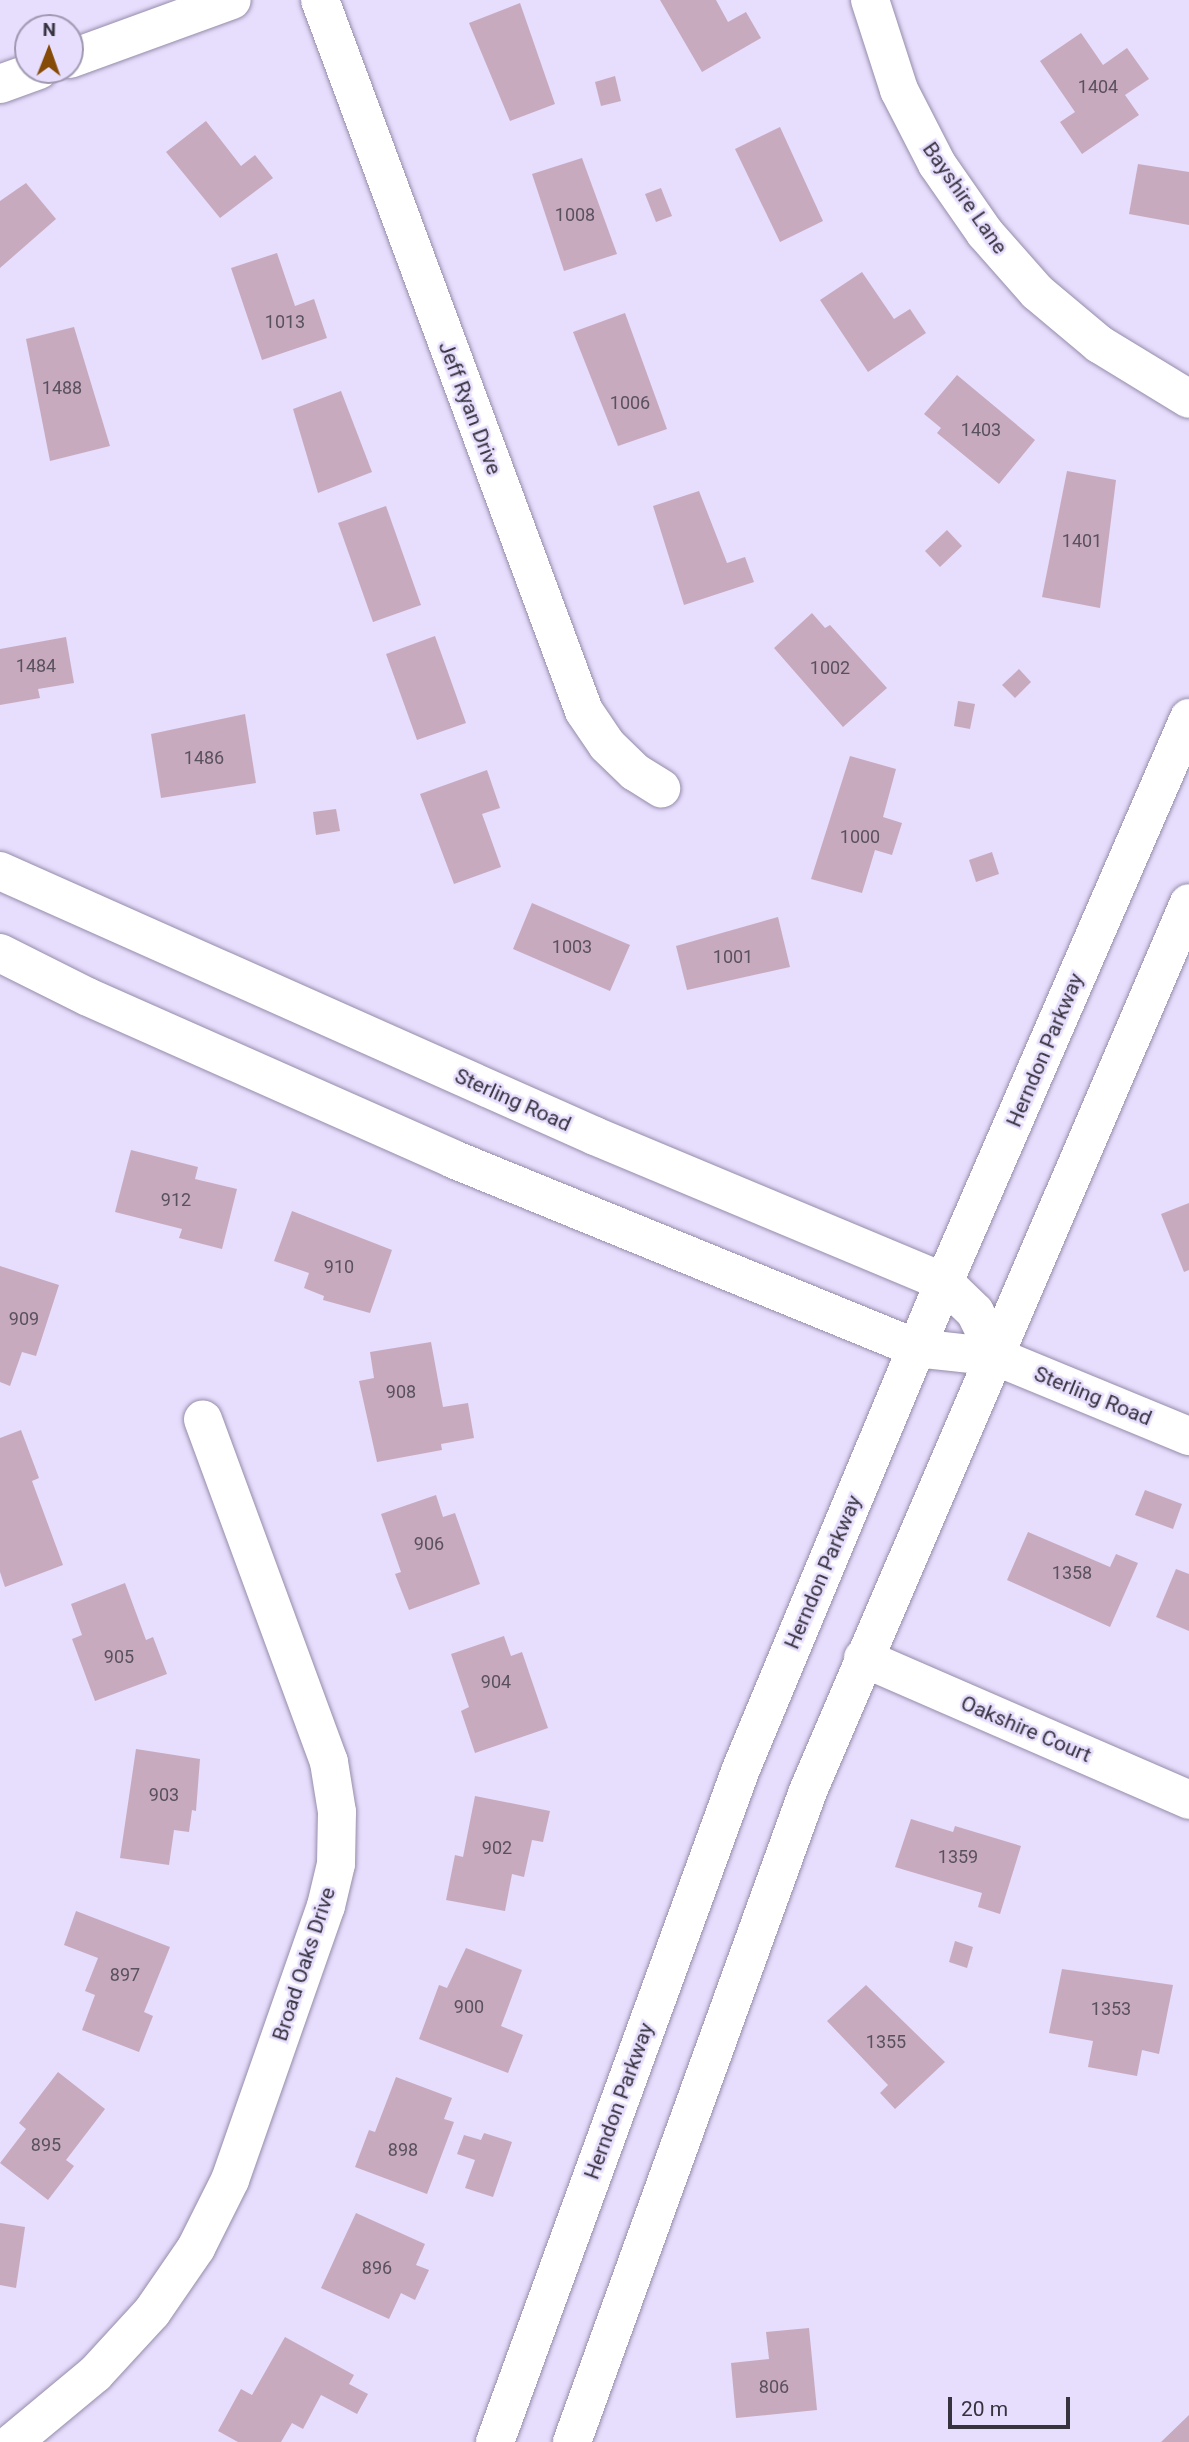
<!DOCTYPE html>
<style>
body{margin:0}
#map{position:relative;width:1189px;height:2442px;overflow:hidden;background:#e7ddfd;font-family:Roboto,sans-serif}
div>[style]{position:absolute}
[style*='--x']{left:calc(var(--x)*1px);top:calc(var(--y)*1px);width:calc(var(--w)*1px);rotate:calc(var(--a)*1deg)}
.building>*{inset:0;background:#c8aabf}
.roads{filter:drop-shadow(0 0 2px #968daa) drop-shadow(0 0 2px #968daa)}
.street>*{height:38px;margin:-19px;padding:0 19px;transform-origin:19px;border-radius:19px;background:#fff}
.secondary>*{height:38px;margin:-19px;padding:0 19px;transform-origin:19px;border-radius:19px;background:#fff}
.primary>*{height:38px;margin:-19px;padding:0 19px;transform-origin:19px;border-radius:19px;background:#fff}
span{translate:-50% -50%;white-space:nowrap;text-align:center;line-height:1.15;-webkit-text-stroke:5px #e7ddfd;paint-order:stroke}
.number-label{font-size:18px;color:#5a515f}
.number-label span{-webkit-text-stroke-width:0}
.street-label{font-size:21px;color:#36333f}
.north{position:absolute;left:14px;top:14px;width:70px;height:70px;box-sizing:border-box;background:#e7ddfd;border:2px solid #a099b1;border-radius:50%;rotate:1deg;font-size:19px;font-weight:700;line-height:28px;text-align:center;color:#36333f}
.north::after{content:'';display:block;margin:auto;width:24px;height:32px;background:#864a07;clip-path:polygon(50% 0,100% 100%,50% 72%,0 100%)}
.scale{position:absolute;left:948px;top:2397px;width:122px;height:32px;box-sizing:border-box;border:4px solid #36333f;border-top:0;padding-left:9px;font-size:21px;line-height:24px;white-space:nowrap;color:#36333f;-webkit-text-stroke:5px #e7ddfd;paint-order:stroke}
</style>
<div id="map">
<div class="building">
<i style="clip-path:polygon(660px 0,716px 0,728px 22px,746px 12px,761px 38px,702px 72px)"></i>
<i style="clip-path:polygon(520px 3px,555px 104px,510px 121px,469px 23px)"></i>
<i style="clip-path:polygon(1081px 33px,1103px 65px,1127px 48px,1149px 79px,1125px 95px,1139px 115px,1082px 154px,1060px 122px,1075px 112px,1040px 61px)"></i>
<i style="clip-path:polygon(615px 76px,621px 101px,601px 106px,595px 82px)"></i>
<i style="clip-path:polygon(206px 121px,241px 166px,255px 155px,273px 178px,220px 218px,166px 152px)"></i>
<i style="clip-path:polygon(780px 127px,823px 221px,780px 242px,735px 149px)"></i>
<i style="clip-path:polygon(582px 158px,617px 254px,564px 271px,532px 174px)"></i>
<i style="clip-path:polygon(1138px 164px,1189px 172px,1189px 225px,1129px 214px)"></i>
<i style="clip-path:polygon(26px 183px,56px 219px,0 268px,0 201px)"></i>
<i style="clip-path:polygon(661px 188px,672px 216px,656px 222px,645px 194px)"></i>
<i style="clip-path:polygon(277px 253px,295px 306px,314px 299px,327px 338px,262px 360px,231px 268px)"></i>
<i style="clip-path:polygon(862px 272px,894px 319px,910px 309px,926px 333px,868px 372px,820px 300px)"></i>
<i style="clip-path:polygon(625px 313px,667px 429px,618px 446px,573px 332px)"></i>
<i style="clip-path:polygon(74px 327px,110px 446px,50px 461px,26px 339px)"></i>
<i style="clip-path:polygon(957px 375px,1035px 440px,999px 484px,937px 433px,941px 428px,924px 414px)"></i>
<i style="clip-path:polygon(341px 391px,372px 472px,318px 493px,293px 409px)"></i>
<i style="clip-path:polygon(1067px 471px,1116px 480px,1100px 608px,1042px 597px)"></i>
<i style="clip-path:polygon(699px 491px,727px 563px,745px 557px,754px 582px,684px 605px,653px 506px)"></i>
<i style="clip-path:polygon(386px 506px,421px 605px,373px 622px,338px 523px)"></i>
<i style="clip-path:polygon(947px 530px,962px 546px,940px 567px,925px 551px)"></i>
<i style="clip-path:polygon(812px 613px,825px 628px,830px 625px,887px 688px,843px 727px,774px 648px)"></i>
<i style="clip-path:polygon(435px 636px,466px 723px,417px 740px,386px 654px)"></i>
<i style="clip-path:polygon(66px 637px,74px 683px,38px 689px,40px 698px,0 705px,0 649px)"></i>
<i style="clip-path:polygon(1019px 669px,1031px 682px,1015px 698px,1002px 685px)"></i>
<i style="clip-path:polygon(958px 701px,975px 704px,970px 729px,954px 726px)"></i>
<i style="clip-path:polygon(245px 714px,256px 783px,161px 798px,151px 734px)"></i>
<i style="clip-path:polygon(850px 756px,896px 769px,883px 817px,902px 823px,892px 855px,875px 850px,862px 893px,811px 879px)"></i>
<i style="clip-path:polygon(487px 770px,500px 808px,482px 814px,501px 867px,454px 884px,420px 794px)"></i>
<i style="clip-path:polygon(336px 809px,340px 831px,316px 835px,313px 812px)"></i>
<i style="clip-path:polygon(992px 852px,999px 874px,976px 882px,969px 860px)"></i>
<i style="clip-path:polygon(532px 903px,630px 945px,610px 991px,513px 949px)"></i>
<i style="clip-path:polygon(778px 917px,790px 967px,687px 990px,676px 946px)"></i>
<i style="clip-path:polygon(131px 1150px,198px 1167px,195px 1179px,237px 1189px,222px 1249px,179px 1238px,182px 1229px,115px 1212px)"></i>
<i style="clip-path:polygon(1189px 1203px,1189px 1270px,1184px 1272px,1161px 1214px)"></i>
<i style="clip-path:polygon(292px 1211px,392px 1250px,370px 1313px,323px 1300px,324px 1296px,304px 1288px,309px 1273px,274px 1261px)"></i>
<i style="clip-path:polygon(0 1266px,59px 1285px,36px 1356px,22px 1352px,10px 1386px,0 1382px)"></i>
<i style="clip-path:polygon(431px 1342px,443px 1407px,468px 1403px,474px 1438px,441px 1444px,442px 1450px,377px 1462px,359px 1381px,374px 1378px,370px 1352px)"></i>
<i style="clip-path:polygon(21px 1430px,39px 1478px,32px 1481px,63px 1565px,5px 1587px,0 1572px,0 1438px)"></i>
<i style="clip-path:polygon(1145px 1490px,1182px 1504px,1173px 1529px,1135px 1515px)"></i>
<i style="clip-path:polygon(436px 1495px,443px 1517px,455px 1513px,480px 1584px,409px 1610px,395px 1574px,401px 1572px,381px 1514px)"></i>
<i style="clip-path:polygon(1028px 1532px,1110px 1567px,1116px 1554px,1138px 1563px,1110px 1627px,1007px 1580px)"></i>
<i style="clip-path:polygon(1176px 1569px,1189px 1574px,1189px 1631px,1156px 1617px)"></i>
<i style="clip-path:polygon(125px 1583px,146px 1640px,153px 1637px,167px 1674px,95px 1701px,72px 1639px,82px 1635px,71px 1604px)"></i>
<i style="clip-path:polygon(504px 1636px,511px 1656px,522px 1652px,548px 1728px,475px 1753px,461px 1711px,469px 1707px,451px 1654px)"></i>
<i style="clip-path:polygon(136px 1749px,200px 1759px,196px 1811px,192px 1810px,189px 1832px,174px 1830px,169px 1865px,120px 1858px)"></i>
<i style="clip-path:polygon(475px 1796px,550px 1811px,543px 1842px,532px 1840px,524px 1877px,512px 1874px,505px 1911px,446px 1900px,455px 1855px,463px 1857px)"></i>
<i style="clip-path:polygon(911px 1819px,953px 1832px,955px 1826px,1021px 1846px,1000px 1914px,978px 1907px,982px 1893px,895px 1867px)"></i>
<i style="clip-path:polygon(76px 1911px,170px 1947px,144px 2012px,153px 2016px,139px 2052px,82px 2030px,95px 1995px,85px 1991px,98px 1958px,64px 1945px)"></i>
<i style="clip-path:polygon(955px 1941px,973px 1947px,967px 1968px,949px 1962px)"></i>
<i style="clip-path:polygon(466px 1948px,522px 1970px,501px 2026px,523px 2035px,508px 2073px,419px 2039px,439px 1985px,447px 1988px)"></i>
<i style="clip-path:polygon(1062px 1969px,1173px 1985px,1159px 2054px,1142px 2050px,1137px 2076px,1088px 2067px,1093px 2041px,1049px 2033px)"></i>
<i style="clip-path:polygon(866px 1985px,945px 2062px,895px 2109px,880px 2093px,888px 2085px,827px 2021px)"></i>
<i style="clip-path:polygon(58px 2072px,105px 2109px,66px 2160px,74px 2166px,48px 2200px,0 2163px,26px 2129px,19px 2123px)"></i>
<i style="clip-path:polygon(396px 2077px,452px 2098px,444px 2119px,454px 2122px,427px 2194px,355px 2167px,369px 2130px,375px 2132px)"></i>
<i style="clip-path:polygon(484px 2133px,512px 2142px,493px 2197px,465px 2188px,475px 2160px,457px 2154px,464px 2135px,481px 2140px)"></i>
<i style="clip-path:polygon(356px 2213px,425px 2244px,416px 2265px,429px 2270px,415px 2300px,401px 2293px,389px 2319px,321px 2288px)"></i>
<i style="clip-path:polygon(0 2223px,25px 2227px,16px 2288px,0 2285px)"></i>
<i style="clip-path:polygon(809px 2328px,817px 2410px,736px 2418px,731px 2363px,769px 2359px,766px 2332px)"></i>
<i style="clip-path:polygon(285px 2337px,354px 2375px,349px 2384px,368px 2394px,357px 2414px,321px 2395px,303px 2429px,292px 2423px,281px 2442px,238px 2442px,218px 2431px,241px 2389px,252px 2395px)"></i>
<i style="clip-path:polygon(1189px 2415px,1189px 2442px,1161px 2442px)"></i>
</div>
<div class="roads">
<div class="street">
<i style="--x:320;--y:0;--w:758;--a:69.63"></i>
<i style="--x:584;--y:711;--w:41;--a:55.9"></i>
<i style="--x:607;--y:745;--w:39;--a:44"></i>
<i style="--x:635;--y:772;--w:31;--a:32"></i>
<i style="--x:870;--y:0;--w:95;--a:72.1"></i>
<i style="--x:899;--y:90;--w:83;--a:62.8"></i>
<i style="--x:937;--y:164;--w:84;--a:55.2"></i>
<i style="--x:985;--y:233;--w:79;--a:48.6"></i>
<i style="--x:1037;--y:292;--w:81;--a:40"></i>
<i style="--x:1099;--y:344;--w:105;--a:31.4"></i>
<i style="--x:70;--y:59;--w:172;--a:-20"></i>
<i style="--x:0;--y:84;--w:41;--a:-19.7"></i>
<i style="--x:863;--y:1658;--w:356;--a:23.5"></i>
<i style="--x:13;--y:2442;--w:107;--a:-39.7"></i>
<i style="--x:95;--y:2374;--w:84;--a:-47.4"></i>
<i style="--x:152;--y:2312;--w:78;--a:-55.5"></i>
<i style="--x:196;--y:2248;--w:76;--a:-63.4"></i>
<i style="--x:230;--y:2180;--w:290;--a:-70.7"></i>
<i style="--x:326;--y:1906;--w:43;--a:-76.6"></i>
<i style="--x:336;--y:1864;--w:52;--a:-88.9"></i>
<i style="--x:337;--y:1812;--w:51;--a:-99.1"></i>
<i style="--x:329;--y:1762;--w:365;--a:-110.2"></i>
</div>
<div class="secondary">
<i style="--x:495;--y:2442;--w:717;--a:-69.92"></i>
<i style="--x:741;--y:1769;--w:528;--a:-67.37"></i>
<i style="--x:944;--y:1282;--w:615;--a:-66.52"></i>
<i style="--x:572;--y:2442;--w:692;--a:-70.07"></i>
<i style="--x:808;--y:1791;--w:966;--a:-66.78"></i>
</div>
<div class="primary">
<i style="--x:0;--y:871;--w:651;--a:24.01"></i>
<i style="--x:595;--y:1136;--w:378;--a:22.7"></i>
<i style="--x:944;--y:1282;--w:43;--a:44.1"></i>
<i style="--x:975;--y:1312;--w:50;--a:63.9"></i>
<i style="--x:0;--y:953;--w:98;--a:26.6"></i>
<i style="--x:88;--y:997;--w:399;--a:23.9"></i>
<i style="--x:453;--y:1159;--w:500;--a:22.21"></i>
<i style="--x:916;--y:1348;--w:81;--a:6.3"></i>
<i style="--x:997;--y:1357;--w:208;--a:22.4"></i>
</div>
</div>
<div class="number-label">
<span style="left:1098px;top:87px">1404</span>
<span style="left:575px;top:215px">1008</span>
<span style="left:285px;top:322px">1013</span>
<span style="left:62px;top:388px">1488</span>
<span style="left:630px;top:403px">1006</span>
<span style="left:981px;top:430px">1403</span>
<span style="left:1082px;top:541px">1401</span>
<span style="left:36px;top:666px">1484</span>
<span style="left:830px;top:668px">1002</span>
<span style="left:204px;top:758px">1486</span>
<span style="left:860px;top:837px">1000</span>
<span style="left:572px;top:947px">1003</span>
<span style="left:733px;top:957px">1001</span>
<span style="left:176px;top:1200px">912</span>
<span style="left:339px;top:1267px">910</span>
<span style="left:24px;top:1319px">909</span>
<span style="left:401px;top:1392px">908</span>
<span style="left:429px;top:1544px">906</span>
<span style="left:1072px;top:1573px">1358</span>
<span style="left:119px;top:1657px">905</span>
<span style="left:496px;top:1682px">904</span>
<span style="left:164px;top:1795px">903</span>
<span style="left:497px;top:1848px">902</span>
<span style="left:958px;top:1857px">1359</span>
<span style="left:125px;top:1975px">897</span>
<span style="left:469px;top:2007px">900</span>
<span style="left:1111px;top:2009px">1353</span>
<span style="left:886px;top:2042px">1355</span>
<span style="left:46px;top:2145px">895</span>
<span style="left:403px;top:2150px">898</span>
<span style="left:377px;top:2268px">896</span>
<span style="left:774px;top:2387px">806</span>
</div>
<div class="street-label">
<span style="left:965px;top:198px;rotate:55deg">Bayshire Lane</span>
<span style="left:470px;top:408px;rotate:69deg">Jeff Ryan Drive</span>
<span style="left:1045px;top:1050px;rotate:-67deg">Herndon Parkway</span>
<span style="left:513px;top:1100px;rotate:24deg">Sterling Road</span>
<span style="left:1093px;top:1396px;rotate:22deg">Sterling Road</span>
<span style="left:823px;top:1572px;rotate:-67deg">Herndon Parkway</span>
<span style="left:1026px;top:1729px;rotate:23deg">Oakshire Court</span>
<span style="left:304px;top:1964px;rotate:-72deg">Broad Oaks Drive</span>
<span style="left:619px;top:2101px;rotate:-70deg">Herndon Parkway</span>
</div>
<div class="north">N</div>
<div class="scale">20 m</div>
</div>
